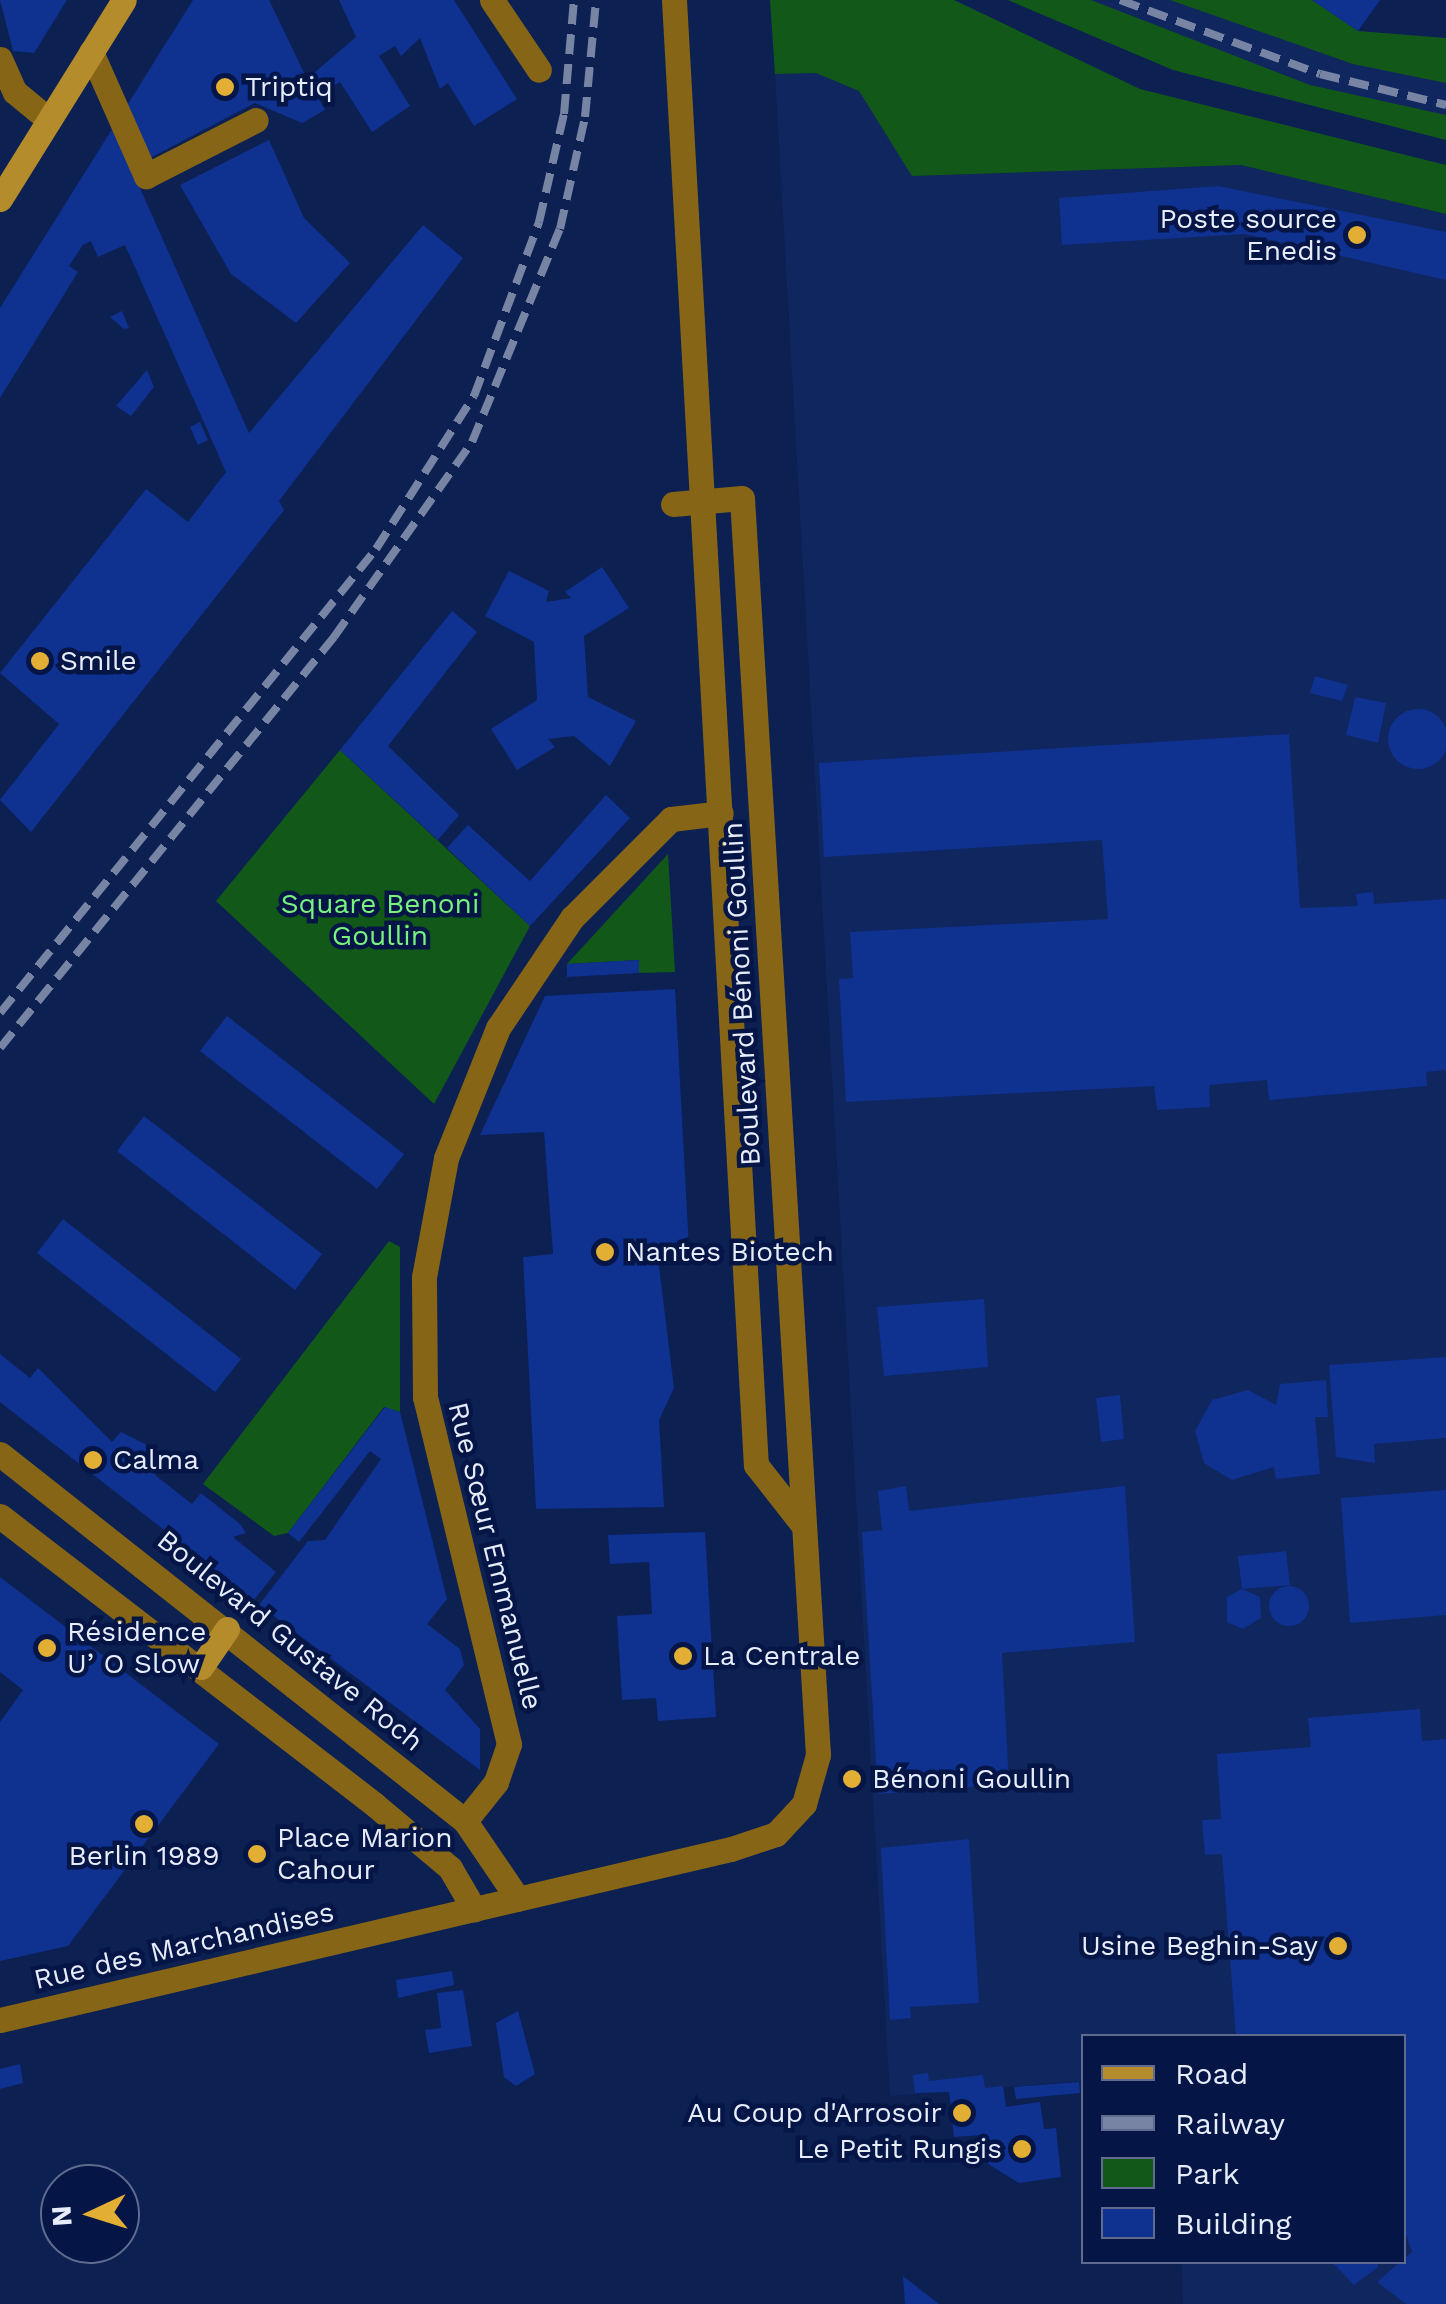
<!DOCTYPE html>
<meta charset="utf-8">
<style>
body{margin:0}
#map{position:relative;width:1446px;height:2304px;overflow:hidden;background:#0c2052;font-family:"Work Sans",sans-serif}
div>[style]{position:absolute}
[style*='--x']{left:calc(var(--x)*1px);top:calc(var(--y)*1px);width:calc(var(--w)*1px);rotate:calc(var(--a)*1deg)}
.built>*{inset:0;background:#10265f}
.green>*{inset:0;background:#125919}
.building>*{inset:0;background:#0f3190}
.round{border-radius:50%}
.minor>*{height:25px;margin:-12.5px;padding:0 12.5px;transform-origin:12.5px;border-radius:12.5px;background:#866516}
.tertiary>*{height:25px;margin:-12.5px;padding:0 12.5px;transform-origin:12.5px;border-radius:12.5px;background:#866516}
.secondary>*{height:25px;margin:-12.5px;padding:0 12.5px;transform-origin:12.5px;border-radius:12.5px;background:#b58c2b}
.rail>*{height:8px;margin-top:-4px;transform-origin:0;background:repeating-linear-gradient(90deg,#7784a4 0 20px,transparent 0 30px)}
.dots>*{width:28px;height:28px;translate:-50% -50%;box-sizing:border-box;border:5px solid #041546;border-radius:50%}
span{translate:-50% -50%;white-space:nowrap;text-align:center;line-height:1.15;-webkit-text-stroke:9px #041546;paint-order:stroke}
.poi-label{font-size:28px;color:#e6ecf9}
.left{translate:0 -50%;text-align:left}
.right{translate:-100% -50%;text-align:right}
.park-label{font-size:28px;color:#79f37d}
.street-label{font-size:28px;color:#e6ecf9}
.legend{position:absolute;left:1081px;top:2034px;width:325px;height:230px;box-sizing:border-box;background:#041546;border:2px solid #5e6b8e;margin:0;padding:12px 18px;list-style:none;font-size:30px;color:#e6ecf9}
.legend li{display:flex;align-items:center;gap:20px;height:50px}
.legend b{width:50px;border:2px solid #5e6b8e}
.north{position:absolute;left:40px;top:2164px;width:100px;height:100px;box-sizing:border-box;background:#041546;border:2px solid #5e6b8e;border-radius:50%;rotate:266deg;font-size:28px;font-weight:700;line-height:40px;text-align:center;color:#e6ecf9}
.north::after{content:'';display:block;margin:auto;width:35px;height:45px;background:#e2af34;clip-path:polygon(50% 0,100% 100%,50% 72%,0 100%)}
</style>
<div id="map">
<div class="built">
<i style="clip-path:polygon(1008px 0,1312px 0,1358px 31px,1446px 38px,1446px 140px,1173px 70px)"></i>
<i style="clip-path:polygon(816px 72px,859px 91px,913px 176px,1241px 165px,1446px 214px,1446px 2304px,1183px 2304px,1182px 2262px,1404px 2262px,1404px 2036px,1084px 2036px,1083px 2081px,890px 2096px,775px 74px)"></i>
</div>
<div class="green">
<i style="clip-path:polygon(770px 0,954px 0,1140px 89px,1446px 165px,1446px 214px,1241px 165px,912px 176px,859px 91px,816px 73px,775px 74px)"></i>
<i style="clip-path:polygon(1008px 0,1091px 0,1310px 85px,1446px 115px,1446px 140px,1173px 70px)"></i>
<i style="clip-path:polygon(1170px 0,1312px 0,1358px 31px,1446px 38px,1446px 83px,1353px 64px)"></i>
<i style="clip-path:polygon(340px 750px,530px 926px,434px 1104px,216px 901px)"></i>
<i style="clip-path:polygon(668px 854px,675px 972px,639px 973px,638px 960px,567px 964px)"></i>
<i style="clip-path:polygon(389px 1241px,400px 1247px,400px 1412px,384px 1407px,288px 1533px,274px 1536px,203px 1484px)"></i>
</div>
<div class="building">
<i style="clip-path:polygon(0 0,67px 0,34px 53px,13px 51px)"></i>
<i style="clip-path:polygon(193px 0,269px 0,307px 79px,356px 37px,339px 0,454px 0,517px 99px,474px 126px,448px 83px,440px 89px,420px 38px,401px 56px,395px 46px,379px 56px,410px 106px,372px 132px,340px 82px,317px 96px,325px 110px,302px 123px,255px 103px,131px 168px,249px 433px,423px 225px,463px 258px,279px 501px,284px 510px,31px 832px,0 800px,59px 724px,0 673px,146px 489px,188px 522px,226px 472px,125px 245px,98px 257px,91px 241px,83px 245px,69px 266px,78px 272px,0 398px,0 308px)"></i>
<i style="clip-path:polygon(1312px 0,1380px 0,1358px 31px)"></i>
<i style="clip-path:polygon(269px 140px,304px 218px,350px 263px,296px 323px,231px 274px,180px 185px)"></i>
<i style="clip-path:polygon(1218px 186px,1446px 232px,1446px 280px,1245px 234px,1062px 245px,1059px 198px)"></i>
<i style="clip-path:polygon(122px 311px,129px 328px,124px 329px,110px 317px)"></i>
<i style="clip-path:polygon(147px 370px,154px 387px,131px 416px,116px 406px)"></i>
<i style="clip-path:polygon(200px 422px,208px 440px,198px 445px,190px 427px)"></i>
<i style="clip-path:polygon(602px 567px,629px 608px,584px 636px,588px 697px,636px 721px,610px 766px,574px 736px,548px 739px,555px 747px,517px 770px,491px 729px,537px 700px,534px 642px,485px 616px,509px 571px,549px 591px,546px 602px,571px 598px,565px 592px)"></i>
<i style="clip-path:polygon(452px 611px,477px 632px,388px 746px,459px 815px,438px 840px,340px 750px)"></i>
<i style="clip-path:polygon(1315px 676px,1348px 685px,1342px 701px,1310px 693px)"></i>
<i style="clip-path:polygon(1355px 697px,1386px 703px,1378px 743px,1346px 735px)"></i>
<i class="round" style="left:1388px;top:709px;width:60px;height:60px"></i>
<i style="clip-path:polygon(1289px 734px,1300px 908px,1358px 906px,1356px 894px,1373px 892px,1374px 904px,1446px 899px,1446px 1070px,1426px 1072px,1427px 1086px,1269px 1100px,1267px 1080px,1209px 1085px,1210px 1107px,1157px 1110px,1154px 1086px,846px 1102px,839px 979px,853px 978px,850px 932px,1108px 919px,1102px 840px,824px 857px,819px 763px)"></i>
<i style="clip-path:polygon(606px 795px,630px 818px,530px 926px,447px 848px,468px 825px,530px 881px)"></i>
<i style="clip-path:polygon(639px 960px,639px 973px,567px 977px,567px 964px)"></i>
<i style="clip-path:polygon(675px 989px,689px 1248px,657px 1250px,674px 1388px,659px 1420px,664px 1507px,536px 1509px,523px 1257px,553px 1254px,544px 1132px,480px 1135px,545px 996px)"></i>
<i style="clip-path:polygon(227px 1016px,404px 1154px,377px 1189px,200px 1051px)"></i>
<i style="clip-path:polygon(144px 1116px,322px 1254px,295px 1290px,117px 1151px)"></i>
<i style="clip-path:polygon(63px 1219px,241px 1359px,215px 1392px,37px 1253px)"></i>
<i style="clip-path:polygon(984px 1299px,988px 1367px,884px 1376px,877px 1307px)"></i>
<i style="clip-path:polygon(0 1354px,30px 1378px,38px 1368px,112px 1442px,121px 1432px,149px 1446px,165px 1459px,155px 1475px,192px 1504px,201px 1493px,240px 1524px,246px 1533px,233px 1537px,276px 1572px,254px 1600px,0 1402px)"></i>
<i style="clip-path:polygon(1446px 1357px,1446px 1438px,1374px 1444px,1375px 1463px,1336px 1457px,1329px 1365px)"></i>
<i style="clip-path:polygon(1326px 1380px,1328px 1417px,1315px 1417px,1320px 1474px,1276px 1479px,1274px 1467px,1232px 1480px,1204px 1463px,1195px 1431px,1212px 1400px,1248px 1390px,1276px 1405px,1280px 1384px)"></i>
<i style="clip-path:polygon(1120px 1395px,1124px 1439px,1101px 1442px,1096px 1398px)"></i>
<i style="clip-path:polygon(385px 1407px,400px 1412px,447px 1599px,427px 1624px,460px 1649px,464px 1665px,445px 1690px,480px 1729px,480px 1770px,259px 1605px,308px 1541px,325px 1540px,381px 1459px,370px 1451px,299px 1542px,288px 1533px)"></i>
<i style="clip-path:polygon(906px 1486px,909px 1511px,1125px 1486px,1135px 1642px,1002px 1653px,1009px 1784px,878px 1794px,862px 1532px,882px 1530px,878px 1491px)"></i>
<i style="clip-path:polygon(1446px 1490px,1446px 1615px,1350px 1623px,1341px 1498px)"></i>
<i style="clip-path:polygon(705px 1532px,716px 1717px,658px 1721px,656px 1698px,622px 1700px,617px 1616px,652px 1614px,649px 1562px,610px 1564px,608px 1535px)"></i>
<i style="clip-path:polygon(1286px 1551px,1290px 1585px,1242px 1589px,1260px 1597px,1261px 1618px,1243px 1629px,1227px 1622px,1227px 1597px,1242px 1589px,1238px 1556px)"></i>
<i style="clip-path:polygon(0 1577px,219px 1744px,68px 1946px,0 1961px,0 1722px,23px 1690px,0 1672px)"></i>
<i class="round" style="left:1269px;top:1586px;width:40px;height:40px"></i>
<i style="clip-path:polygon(1420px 1709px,1422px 1741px,1446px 1739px,1446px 2304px,1406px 2304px,1377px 2282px,1412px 2252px,1404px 2229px,1404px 2036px,1236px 2036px,1222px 1854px,1205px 1855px,1202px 1820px,1221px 1819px,1217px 1754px,1311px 1747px,1308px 1718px)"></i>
<i style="clip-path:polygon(969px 1839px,979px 2003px,910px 2007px,911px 2018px,890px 2020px,881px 1848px)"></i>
<i style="clip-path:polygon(452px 1971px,454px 1985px,398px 1998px,396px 1980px)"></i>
<i style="clip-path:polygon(463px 1990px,472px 2046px,429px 2053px,425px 2030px,441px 2028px,437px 1993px)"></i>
<i style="clip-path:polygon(518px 2011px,535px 2074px,516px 2086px,504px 2077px,496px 2023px)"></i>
<i style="clip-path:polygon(20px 2064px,23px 2083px,0 2089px,0 2069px)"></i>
<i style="clip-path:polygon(928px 2073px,929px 2081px,983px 2075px,985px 2088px,1003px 2086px,1006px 2107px,1040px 2102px,1044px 2129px,1056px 2128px,1061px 2177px,1019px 2183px,988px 2164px,983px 2135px,954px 2137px,949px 2092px,915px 2093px,913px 2075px)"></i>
<i style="clip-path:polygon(1079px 2082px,1080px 2093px,1016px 2099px,1014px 2087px)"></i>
<i style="clip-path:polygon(1332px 2262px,1378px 2262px,1378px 2267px,1354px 2285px)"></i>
<i style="clip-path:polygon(903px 2276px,939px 2304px,905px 2304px)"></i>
</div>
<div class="minor">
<i style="--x:492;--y:0;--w:84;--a:56.1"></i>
<i style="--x:91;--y:52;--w:136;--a:66.1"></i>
<i style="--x:146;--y:176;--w:123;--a:-27"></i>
<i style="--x:0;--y:59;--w:36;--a:66"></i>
<i style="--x:15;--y:92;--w:44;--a:39.5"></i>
<i style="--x:673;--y:504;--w:69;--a:-5"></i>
<i style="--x:465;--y:1821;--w:50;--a:-51.5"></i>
<i style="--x:496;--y:1782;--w:40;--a:-71.1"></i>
<i style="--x:509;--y:1744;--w:357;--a:-103.6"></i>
<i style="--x:425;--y:1397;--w:120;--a:-90.5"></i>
<i style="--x:424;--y:1277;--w:121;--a:-79.5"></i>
<i style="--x:446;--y:1158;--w:140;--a:-68.2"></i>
<i style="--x:498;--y:1028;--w:133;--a:-56.1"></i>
<i style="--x:572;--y:918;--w:140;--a:-45"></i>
<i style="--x:671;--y:819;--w:50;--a:-6.8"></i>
</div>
<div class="tertiary">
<i style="--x:674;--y:0;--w:1467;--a:86.8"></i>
<i style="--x:756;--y:1465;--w:76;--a:51.9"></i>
<i style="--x:0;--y:1454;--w:592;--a:38.28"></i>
<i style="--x:465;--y:1821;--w:94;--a:55.8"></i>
<i style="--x:0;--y:1516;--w:473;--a:37.6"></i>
<i style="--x:375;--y:1805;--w:98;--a:40"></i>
<i style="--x:450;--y:1868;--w:48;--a:59.7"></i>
<i style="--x:0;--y:2020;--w:751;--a:-13.17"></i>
<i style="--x:731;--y:1849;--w:47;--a:-18.4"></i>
<i style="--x:776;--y:1834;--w:41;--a:-47"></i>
<i style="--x:804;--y:1804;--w:51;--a:-74.1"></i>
<i style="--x:818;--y:1755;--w:1259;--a:-93.46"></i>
</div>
<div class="secondary">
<i style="--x:0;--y:199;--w:234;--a:-58.1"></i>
<i style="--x:201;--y:1667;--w:46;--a:-55.6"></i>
</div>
<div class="rail">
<i style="--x:1120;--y:0;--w:213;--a:20.3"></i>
<i style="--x:1320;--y:74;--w:130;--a:13.8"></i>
<i style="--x:0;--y:1013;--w:597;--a:-50.98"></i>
<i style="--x:376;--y:549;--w:182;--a:-57.4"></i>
<i style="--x:474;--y:396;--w:186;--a:-69.5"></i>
<i style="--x:539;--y:222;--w:111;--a:-77"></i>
<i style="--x:564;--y:114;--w:114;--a:-85"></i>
<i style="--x:0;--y:1048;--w:530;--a:-50.9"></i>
<i style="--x:334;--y:637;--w:239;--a:-54.7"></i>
<i style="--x:472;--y:442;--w:230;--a:-67.6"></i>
<i style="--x:560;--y:229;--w:115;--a:-77.4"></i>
<i style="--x:585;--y:117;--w:118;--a:-84.6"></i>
</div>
<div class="dots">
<i style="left:225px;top:87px;background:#e2af34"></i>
<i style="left:1357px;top:235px;background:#e2af34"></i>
<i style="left:40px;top:661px;background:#e2af34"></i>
<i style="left:605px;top:1252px;background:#e2af34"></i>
<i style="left:93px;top:1460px;background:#e2af34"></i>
<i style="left:47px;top:1648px;background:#e2af34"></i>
<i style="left:683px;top:1656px;background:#e2af34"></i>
<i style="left:852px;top:1779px;background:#e2af34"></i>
<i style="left:144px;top:1824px;background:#e2af34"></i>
<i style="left:257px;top:1854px;background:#e2af34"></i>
<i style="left:1338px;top:1946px;background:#e2af34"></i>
<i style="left:962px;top:2113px;background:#e2af34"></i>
<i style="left:1022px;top:2149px;background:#e2af34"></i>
</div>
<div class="poi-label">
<span class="left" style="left:245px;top:87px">Triptiq</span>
<span class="right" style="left:1337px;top:235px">Poste source<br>Enedis</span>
<span class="left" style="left:60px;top:661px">Smile</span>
<span class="left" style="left:625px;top:1252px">Nantes Biotech</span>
<span class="left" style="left:113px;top:1460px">Calma</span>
<span class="left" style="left:67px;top:1648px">Résidence<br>U’ O Slow</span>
<span class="left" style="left:703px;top:1656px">La Centrale</span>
<span class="left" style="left:872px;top:1779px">Bénoni Goullin</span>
<span class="left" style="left:277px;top:1854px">Place Marion<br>Cahour</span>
<span style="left:144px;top:1856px">Berlin 1989</span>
<span class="right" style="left:1318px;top:1946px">Usine Beghin-Say</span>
<span class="right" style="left:942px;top:2113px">Au Coup d'Arrosoir</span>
<span class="right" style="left:1002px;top:2149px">Le Petit Rungis</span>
</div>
<div class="park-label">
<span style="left:380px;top:920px">Square Benoni<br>Goullin</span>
</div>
<div class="street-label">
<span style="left:742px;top:994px;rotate:-93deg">Boulevard Bénoni Goullin</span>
<span style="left:495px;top:1556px;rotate:76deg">Rue Sœur Emmanuelle</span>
<span style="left:290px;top:1641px;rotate:39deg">Boulevard Gustave Roch</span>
<span style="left:184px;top:1946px;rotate:-13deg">Rue des Marchandises</span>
</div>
<ul class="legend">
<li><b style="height:12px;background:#b58c2b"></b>Road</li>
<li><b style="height:12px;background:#7784a4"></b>Railway</li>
<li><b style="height:28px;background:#125919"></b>Park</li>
<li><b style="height:28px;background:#0f3190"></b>Building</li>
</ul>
<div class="north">N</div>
</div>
